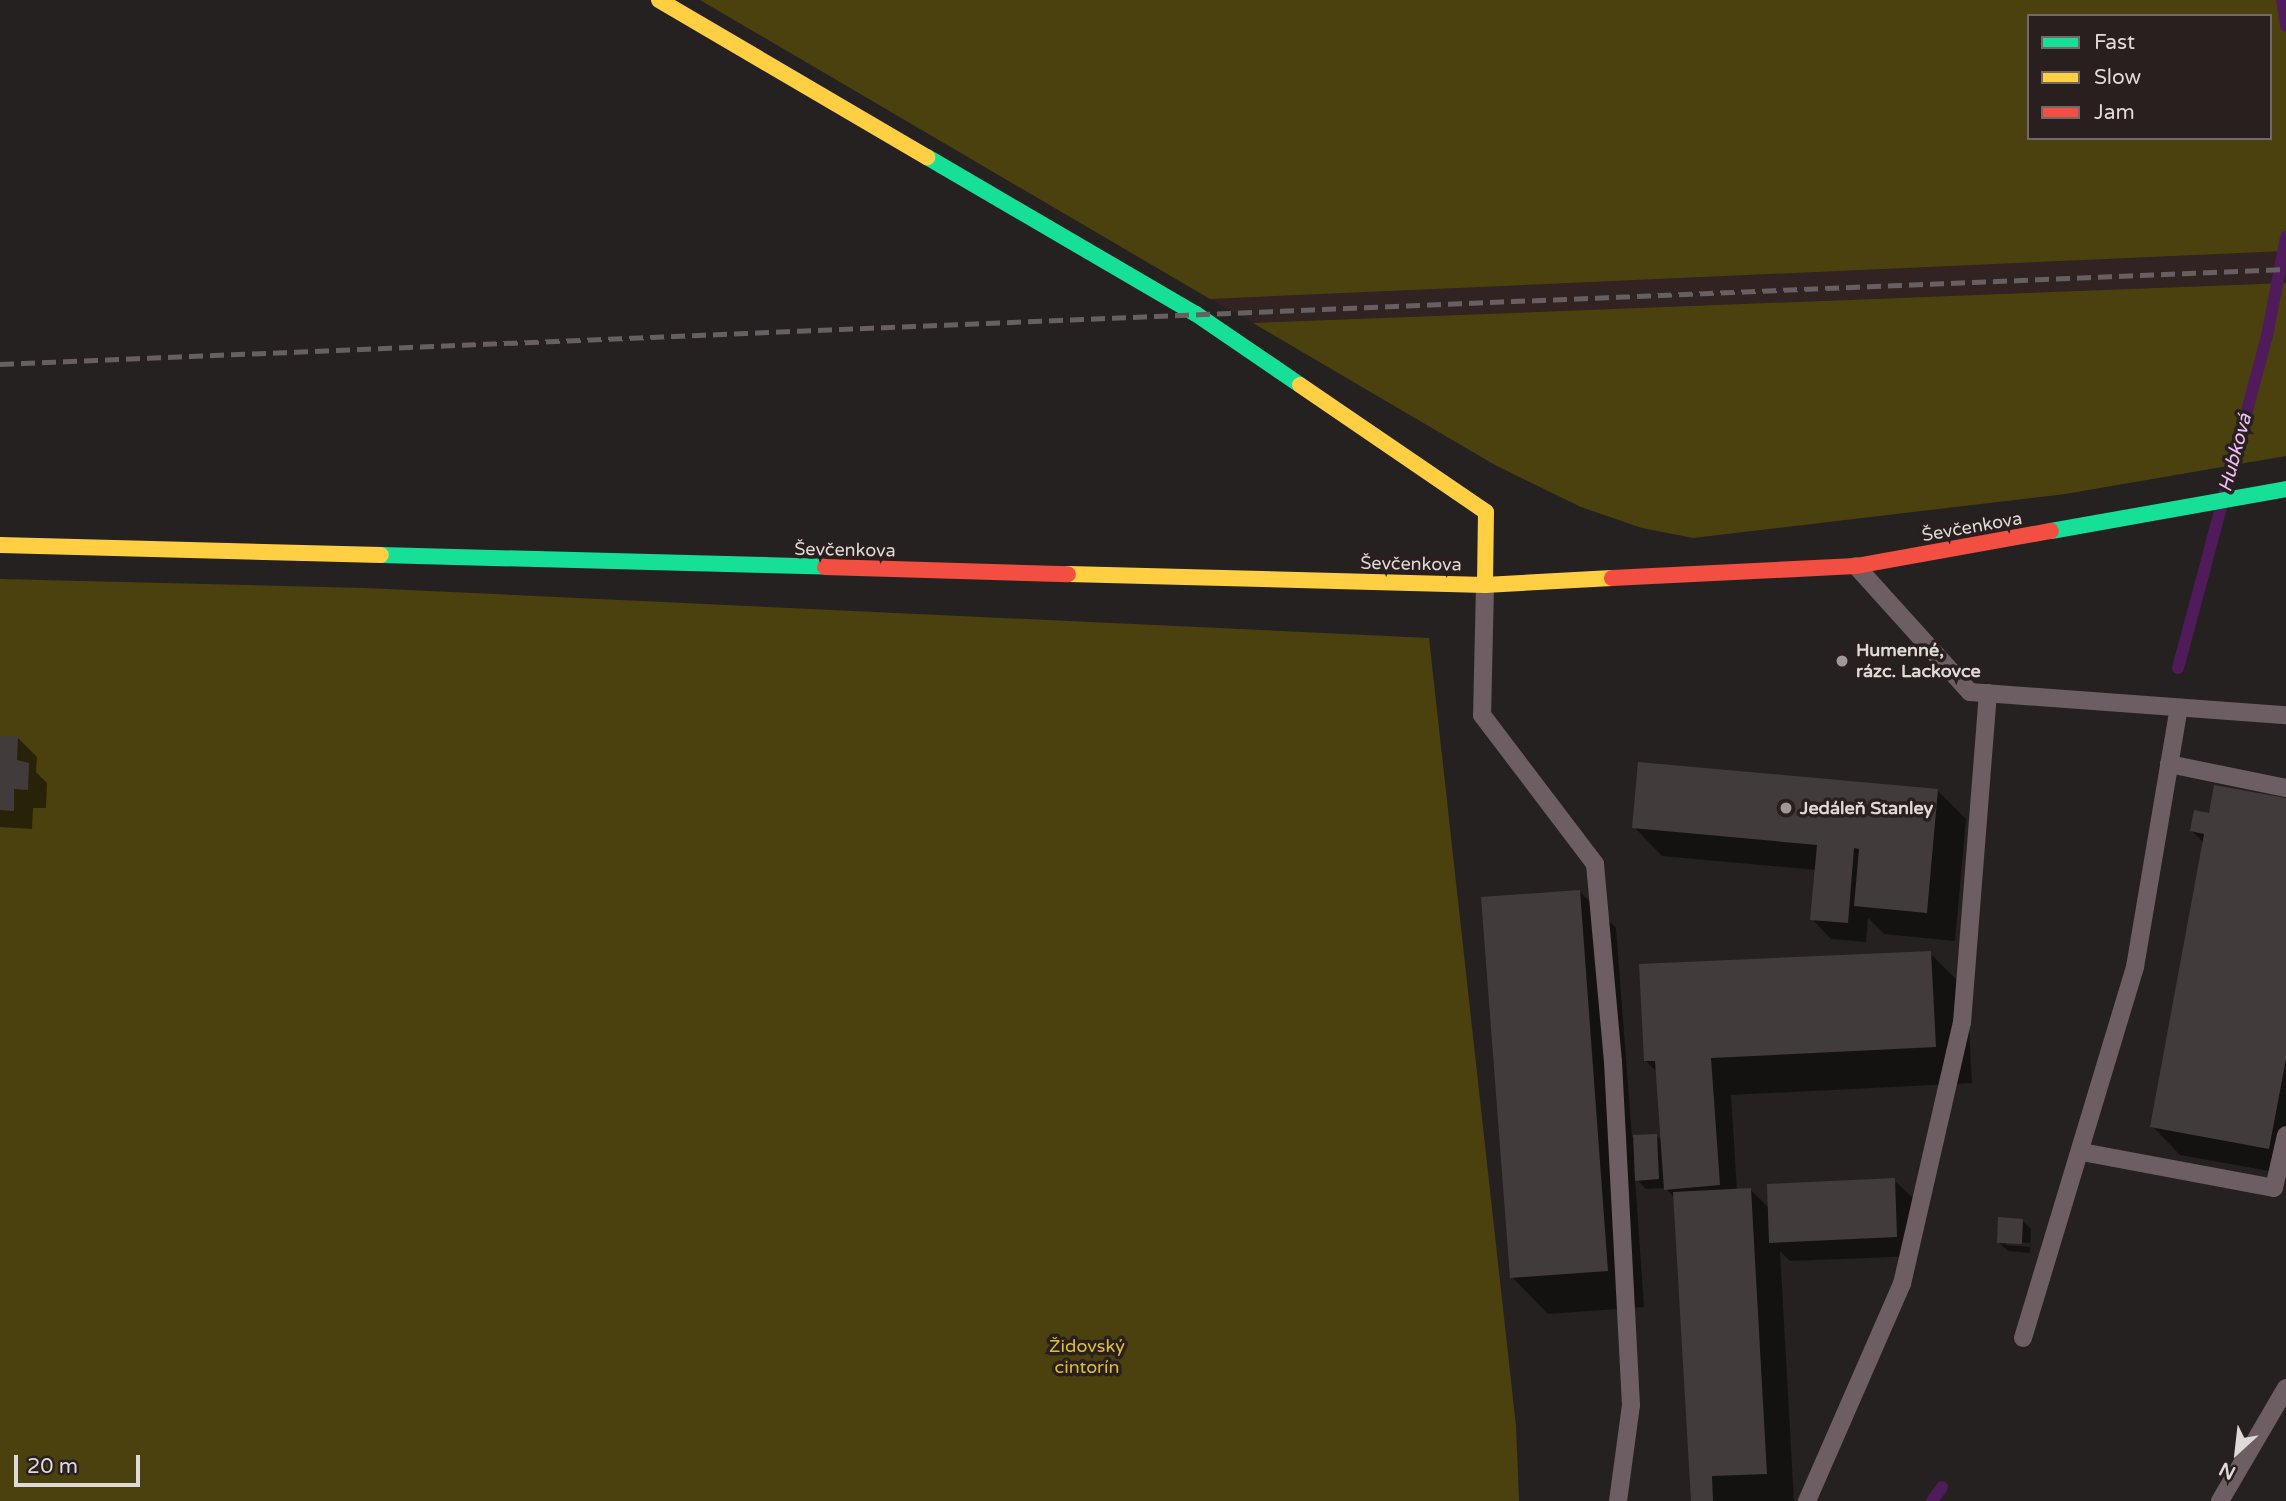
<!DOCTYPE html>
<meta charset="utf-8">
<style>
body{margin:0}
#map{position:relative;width:2286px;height:1501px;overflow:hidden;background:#262121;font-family:"Varela Round",sans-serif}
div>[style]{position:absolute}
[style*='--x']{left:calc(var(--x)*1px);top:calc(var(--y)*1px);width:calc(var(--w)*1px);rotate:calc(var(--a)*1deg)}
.built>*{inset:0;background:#312321}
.green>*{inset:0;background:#4b410f}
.shadow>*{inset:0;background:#0007}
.stream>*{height:12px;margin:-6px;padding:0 6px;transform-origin:6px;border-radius:6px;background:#501b5b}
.building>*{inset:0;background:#413c3b}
.lane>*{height:18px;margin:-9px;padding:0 9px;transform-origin:9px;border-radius:9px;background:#6c5e63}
.fast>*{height:16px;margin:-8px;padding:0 8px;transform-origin:8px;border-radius:8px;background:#16e098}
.slow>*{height:16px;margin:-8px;padding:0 8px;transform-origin:8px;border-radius:8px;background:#ffcf43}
.jam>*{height:16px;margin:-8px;padding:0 8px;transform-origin:8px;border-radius:8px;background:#f24e42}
.rail>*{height:5px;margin-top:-2.5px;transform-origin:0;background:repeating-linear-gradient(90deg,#675f62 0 14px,transparent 0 21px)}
.dots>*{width:19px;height:19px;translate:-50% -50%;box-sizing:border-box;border:4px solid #291f1e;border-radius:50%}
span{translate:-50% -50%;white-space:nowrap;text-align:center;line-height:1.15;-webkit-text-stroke:7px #291f1e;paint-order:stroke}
.street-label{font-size:18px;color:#dfd9d8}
.poi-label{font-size:18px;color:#dfd9d8;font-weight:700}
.left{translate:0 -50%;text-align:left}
.park-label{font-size:18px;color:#dfc129}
.water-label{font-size:19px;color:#efc0fb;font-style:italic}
.legend{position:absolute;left:2027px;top:14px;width:245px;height:126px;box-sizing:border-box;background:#291f1e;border:2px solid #726968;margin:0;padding:9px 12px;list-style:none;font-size:21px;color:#dfd9d8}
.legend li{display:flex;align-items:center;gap:14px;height:35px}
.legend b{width:35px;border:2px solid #726968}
.north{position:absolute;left:2202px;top:1417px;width:70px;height:70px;-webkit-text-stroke:5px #291f1e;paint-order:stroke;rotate:207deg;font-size:19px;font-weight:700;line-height:28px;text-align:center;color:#dfd9d8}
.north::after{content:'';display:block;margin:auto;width:24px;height:32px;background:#dfd9d8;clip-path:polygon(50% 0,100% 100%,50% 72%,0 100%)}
.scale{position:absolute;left:14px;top:1455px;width:126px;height:32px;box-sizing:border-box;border:4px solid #dfd9d8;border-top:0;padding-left:9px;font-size:21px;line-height:24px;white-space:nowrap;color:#dfd9d8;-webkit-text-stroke:5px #291f1e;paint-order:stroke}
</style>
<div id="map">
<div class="built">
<i style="clip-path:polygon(2286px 251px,2286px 283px,1253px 323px,1210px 299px)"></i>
</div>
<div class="green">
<i style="clip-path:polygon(evenodd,700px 0,2286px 0,2286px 251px,1210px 299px,700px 0,2029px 16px,2270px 16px,2270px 138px,2029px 138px,2029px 16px)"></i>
<i style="clip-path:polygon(2286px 283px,2286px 456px,2065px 494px,1693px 538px,1642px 528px,1581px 507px,1495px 465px,1253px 323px)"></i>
<i style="clip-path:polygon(0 579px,365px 588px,1429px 638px,1516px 1426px,1519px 1501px,0 1501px)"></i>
</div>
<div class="shadow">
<i style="clip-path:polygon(0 737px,18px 738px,37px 757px,36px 772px,47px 783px,46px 808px,33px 808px,32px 829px,0 827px)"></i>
<i style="clip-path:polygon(1937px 790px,1966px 819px,1955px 941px,1884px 934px,1868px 918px,1866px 942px,1831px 939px,1812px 919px,1817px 870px,1662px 856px,1634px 827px)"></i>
<i style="clip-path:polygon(2286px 800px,2286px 1174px,2180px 1155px,2152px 1126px,2204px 843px,2192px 831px,2210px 815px)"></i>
<i style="clip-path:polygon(1579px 891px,1616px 928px,1632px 1137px,1656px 1135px,1663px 1142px,1658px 1073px,1646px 1061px,1930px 953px,1967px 990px,1972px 1083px,1731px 1095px,1737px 1190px,1750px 1189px,1770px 1209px,1894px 1180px,1914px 1199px,1916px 1256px,1790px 1261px,1780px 1251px,1794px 1501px,1693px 1501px,1675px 1198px,1665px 1188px,1646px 1189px,1635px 1177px,1644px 1307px,1548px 1314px,1512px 1277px)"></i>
<i style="clip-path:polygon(evenodd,2022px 1220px,2031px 1229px,2030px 1253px,2008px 1251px,1998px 1242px,2022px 1220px,2006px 1242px,2030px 1243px,2030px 1247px,2006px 1245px,2006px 1242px)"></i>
</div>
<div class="stream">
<i style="--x:2282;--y:0;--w:26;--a:81"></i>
<i style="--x:2178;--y:668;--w:344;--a:-75"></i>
<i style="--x:2267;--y:336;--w:101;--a:-79.1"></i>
<i style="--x:1932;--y:1501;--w:17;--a:-54"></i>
</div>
<div class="building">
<i style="clip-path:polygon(0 736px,18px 736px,17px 760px,29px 763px,28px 790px,14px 789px,14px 811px,0 810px)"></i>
<i style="clip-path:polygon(1638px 762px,1938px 789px,1927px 913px,1854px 906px,1859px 849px,1854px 848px,1848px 923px,1810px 920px,1817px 845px,1632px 828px)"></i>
<i style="clip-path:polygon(2214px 785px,2286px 798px,2286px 1059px,2269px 1149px,2150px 1127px,2204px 834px,2190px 831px,2194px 810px,2209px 813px)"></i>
<i style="clip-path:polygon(1580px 890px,1608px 1271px,1510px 1278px,1481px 897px)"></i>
<i style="clip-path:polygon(1931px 951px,1936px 1047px,1711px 1058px,1720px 1185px,1664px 1190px,1655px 1061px,1644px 1061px,1639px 964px)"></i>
<i style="clip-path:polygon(1657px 1134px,1659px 1179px,1635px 1181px,1633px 1135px)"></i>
<i style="clip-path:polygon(1895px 1178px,1897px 1237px,1769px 1243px,1767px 1184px)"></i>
<i style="clip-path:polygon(1751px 1188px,1767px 1474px,1712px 1476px,1713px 1501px,1691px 1501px,1673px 1192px)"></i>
<i style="clip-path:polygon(1998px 1217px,2023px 1219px,2022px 1244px,1997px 1243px)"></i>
</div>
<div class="lane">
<i style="--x:1856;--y:566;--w:170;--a:47.9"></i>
<i style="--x:1970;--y:692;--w:317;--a:4.2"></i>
<i style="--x:1485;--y:585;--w:130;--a:91.3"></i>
<i style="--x:1482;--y:715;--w:187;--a:52.8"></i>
<i style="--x:1595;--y:864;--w:199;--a:84.8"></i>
<i style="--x:1613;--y:1062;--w:343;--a:87"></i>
<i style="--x:1631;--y:1405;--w:97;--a:97.7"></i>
<i style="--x:2169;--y:764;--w:119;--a:11.6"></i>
<i style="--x:2082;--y:1152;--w:195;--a:10.6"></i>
<i style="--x:2274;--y:1188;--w:54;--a:-77.2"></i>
<i style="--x:2023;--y:1338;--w:388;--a:-73.2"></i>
<i style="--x:2135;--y:967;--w:263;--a:-80.4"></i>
<i style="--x:1807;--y:1501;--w:237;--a:-66.4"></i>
<i style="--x:1902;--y:1284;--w:268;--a:-77.1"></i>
<i style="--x:1962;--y:1023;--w:331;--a:-85.5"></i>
<i style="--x:2220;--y:1501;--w:131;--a:-59.7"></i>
</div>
<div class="fast">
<i style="--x:927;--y:157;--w:311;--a:30.3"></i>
<i style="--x:1196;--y:314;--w:126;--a:34.3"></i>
<i style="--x:2051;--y:531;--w:239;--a:-10.1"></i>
<i style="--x:381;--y:555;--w:444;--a:1.5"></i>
</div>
<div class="slow">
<i style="--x:659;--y:0;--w:311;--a:30.4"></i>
<i style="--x:1300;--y:385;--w:225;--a:34.3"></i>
<i style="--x:1486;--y:512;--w:73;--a:90.8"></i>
<i style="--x:0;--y:545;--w:381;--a:1.5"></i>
<i style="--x:1068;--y:574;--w:417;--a:1.5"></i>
<i style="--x:1485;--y:585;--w:127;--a:-3.2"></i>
</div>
<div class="jam">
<i style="--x:825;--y:567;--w:243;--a:1.7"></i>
<i style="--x:1612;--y:578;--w:244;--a:-2.8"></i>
<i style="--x:1856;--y:566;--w:198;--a:-10.2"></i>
</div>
<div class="rail">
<i style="--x:0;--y:364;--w:2288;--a:-2.38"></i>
</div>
<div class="dots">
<i style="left:1842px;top:661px;background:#9e9998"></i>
<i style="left:1786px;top:808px;background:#9e9998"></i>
</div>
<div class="street-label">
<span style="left:1972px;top:527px;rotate:-10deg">Ševčenkova</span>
<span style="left:845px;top:550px;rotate:1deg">Ševčenkova</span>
<span style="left:1411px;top:564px;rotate:1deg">Ševčenkova</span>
</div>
<div class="poi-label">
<span class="left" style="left:1856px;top:661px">Humenné,<br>rázc. Lackovce</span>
<span class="left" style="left:1800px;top:808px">Jedáleň Stanley</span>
</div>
<div class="park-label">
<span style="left:1087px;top:1357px">Židovský<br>cintorín</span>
</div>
<div class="water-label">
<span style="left:2236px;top:453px;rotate:-75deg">Hubková</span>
</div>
<ul class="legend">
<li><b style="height:9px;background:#16e098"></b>Fast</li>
<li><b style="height:9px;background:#ffcf43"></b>Slow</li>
<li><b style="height:9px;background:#f24e42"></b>Jam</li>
</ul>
<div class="north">N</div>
<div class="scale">20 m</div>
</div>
